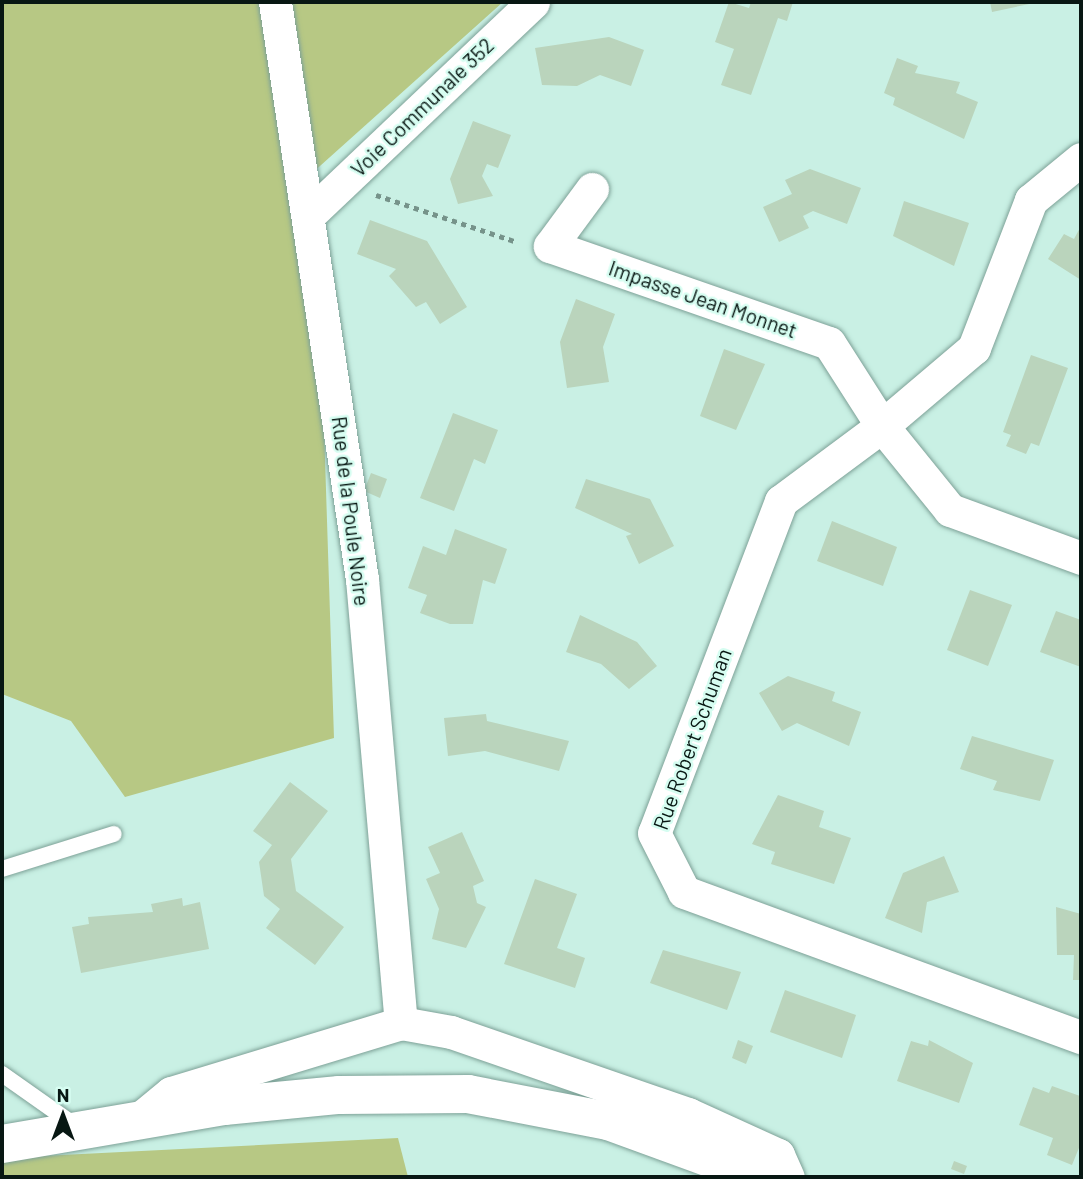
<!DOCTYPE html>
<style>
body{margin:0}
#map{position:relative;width:1083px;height:1179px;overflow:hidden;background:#c9f0e4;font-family:Barlow,sans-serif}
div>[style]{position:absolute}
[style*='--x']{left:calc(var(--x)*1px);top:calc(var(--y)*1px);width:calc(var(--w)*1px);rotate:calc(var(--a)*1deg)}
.green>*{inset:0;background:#b7c884}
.building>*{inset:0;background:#bad4bc}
.path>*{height:4.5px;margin-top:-2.25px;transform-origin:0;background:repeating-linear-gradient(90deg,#76938a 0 5px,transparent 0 10px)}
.roads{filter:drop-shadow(0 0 2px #7da197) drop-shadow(0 0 2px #7da197)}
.service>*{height:16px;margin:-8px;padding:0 8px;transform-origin:8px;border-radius:8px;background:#fff}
.minor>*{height:33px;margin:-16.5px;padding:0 16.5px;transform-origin:16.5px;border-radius:16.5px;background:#fff}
.secondary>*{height:38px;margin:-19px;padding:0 19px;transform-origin:19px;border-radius:19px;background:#fff}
span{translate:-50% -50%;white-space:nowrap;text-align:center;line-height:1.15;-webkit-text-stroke:5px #d6fdf1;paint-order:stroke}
.street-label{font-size:21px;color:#081713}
.frame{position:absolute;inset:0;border:4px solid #081713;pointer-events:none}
.north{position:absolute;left:28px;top:1081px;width:70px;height:70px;-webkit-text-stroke:5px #d6fdf1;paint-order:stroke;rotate:0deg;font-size:19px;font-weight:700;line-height:28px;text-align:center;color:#081713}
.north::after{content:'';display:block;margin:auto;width:24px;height:32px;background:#081713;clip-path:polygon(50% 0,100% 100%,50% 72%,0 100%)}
</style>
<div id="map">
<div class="green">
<i style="clip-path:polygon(2px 2px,503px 2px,301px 183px,321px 334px,334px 738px,125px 797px,71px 721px,2px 694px)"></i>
<i style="clip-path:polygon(398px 1138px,408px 1177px,2px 1177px,2px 1158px)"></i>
</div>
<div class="building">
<i style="clip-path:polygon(729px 2px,749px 8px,751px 2px,793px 2px,787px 21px,778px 18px,751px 95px,721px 85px,734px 49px,715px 42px)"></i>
<i style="clip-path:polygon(990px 2px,1034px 2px,1034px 3px,992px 12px)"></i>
<i style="clip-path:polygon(609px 37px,644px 50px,631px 86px,600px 75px,577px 86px,542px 85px,535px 48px)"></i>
<i style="clip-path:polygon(897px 58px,918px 66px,915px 73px,960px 82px,956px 93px,978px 102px,964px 139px,893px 105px,895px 98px,884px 93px)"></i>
<i style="clip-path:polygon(473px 121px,511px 135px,498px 168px,487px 164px,482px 176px,493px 196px,458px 204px,450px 179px)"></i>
<i style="clip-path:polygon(810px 169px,861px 188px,847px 224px,813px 211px,803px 216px,809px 228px,779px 242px,763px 207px,792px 194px,785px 180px)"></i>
<i style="clip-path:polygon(904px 201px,969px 223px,954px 266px,893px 236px)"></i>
<i style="clip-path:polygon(370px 220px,427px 241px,467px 307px,440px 324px,426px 302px,416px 307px,389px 276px,396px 269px,357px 254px)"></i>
<i style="clip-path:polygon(1081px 226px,1081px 280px,1048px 259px,1064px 234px,1074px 239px)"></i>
<i style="clip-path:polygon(576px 299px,615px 314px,603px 347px,609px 382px,567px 388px,560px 342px)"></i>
<i style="clip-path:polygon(724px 349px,765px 364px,736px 430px,700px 416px)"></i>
<i style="clip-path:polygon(1031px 355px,1068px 368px,1039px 446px,1031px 443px,1026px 454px,1006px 446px,1011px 435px,1003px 432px)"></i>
<i style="clip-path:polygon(453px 413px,498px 430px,485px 464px,474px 459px,454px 511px,420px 498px)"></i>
<i style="clip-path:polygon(371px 473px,387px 479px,380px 498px,364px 491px)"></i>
<i style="clip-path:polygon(586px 479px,650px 499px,674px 546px,639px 564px,626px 536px,632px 534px,575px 508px)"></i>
<i style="clip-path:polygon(832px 521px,897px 547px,883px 586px,817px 561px)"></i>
<i style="clip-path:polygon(455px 529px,507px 549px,495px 584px,483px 580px,473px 624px,450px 624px,420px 613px,427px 595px,408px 588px,423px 546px,446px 555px)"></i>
<i style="clip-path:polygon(970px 590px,1012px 605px,988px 666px,947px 650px)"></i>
<i style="clip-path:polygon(1056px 611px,1081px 620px,1081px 667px,1040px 652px)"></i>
<i style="clip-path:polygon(580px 615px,637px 642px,657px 666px,629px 689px,601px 664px,566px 652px)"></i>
<i style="clip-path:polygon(788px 676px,835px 692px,832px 701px,861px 712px,849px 746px,797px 723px,782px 731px,759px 693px)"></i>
<i style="clip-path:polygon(486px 714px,487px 721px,569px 741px,559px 771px,485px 751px,448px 756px,444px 718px)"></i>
<i style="clip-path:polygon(972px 736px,1054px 760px,1040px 801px,993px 790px,997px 781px,960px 769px)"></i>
<i style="clip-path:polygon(290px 782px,328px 811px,291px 859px,296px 891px,344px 927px,315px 965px,266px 928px,280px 909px,264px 896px,259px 862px,272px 845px,253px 831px)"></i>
<i style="clip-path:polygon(778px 795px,824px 811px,819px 827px,851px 838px,834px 884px,771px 864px,775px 852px,752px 844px)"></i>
<i style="clip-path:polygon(462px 832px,484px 881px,473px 886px,477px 903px,486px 907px,466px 948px,432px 939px,439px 909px,426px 879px,440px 873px,428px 847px)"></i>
<i style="clip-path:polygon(944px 856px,959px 892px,927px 902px,922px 933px,885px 918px,903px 873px)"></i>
<i style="clip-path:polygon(535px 879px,577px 894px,557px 948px,585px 958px,575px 988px,504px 964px)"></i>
<i style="clip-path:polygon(182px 898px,183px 906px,200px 902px,209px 949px,81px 973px,72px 927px,89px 924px,88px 917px,153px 912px,151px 904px)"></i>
<i style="clip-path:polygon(1056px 907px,1081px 914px,1081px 980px,1073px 980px,1074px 955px,1057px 955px)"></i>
<i style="clip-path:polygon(663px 950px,741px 972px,727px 1010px,650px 983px)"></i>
<i style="clip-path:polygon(785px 990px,856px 1015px,842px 1058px,770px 1032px)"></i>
<i style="clip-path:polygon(738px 1040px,753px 1046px,746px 1064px,732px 1058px)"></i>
<i style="clip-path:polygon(929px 1040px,973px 1063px,959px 1103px,897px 1081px,911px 1041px,928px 1046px)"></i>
<i style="clip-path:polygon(1052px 1086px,1080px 1096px,1081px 1143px,1072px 1165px,1047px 1155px,1053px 1138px,1019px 1125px,1033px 1087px,1049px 1093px)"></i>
<i style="clip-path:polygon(954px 1161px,967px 1166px,964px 1174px,951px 1169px)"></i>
</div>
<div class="path">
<i style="--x:376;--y:195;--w:149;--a:18.4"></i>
</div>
<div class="roads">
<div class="service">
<i style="--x:2;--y:869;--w:117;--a:-17.4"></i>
<i style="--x:2;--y:1074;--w:92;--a:35.2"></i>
</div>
<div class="minor">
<i style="--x:275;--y:2;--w:584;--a:81.43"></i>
<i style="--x:362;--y:579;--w:446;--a:85"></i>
<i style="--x:1081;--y:159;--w:65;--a:140.6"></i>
<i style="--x:1031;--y:200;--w:159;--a:111.1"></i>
<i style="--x:974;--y:348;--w:121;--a:139.7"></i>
<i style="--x:882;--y:426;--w:108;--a:51"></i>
<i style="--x:950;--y:510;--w:140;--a:20.1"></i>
<i style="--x:592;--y:189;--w:71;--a:126.4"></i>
<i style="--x:550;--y:246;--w:295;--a:19.2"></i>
<i style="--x:829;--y:343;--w:98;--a:57.4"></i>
<i style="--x:882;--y:426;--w:126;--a:143.4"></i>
<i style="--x:781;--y:501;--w:355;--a:110.9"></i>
<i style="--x:654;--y:833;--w:66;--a:63"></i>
<i style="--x:684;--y:892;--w:423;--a:20.1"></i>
<i style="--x:311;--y:213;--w:306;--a:-43.5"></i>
<i style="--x:137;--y:1121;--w:44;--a:-39.5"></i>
<i style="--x:171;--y:1093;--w:240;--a:-16.9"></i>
<i style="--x:401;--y:1023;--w:51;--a:10.2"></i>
<i style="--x:451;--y:1032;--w:251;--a:19.1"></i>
<i style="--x:688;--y:1114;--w:99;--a:24.5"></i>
<i style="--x:778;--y:1155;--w:24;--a:66"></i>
</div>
<div class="secondary">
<i style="--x:2;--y:1144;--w:225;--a:-9.7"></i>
<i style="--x:224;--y:1106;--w:116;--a:-5.5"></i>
<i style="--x:339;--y:1095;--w:129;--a:-0.4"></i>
<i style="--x:468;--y:1094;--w:143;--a:10.9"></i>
<i style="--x:608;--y:1121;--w:164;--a:20"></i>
</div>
</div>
<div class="street-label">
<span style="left:422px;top:107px;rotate:-44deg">Voie Communale 352</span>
<span style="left:703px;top:299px;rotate:19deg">Impasse Jean Monnet</span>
<span style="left:351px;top:511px;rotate:83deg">Rue de la Poule Noire</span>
<span style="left:692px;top:739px;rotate:-70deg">Rue Robert Schuman</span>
</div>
<div class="frame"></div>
<div class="north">N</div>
</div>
